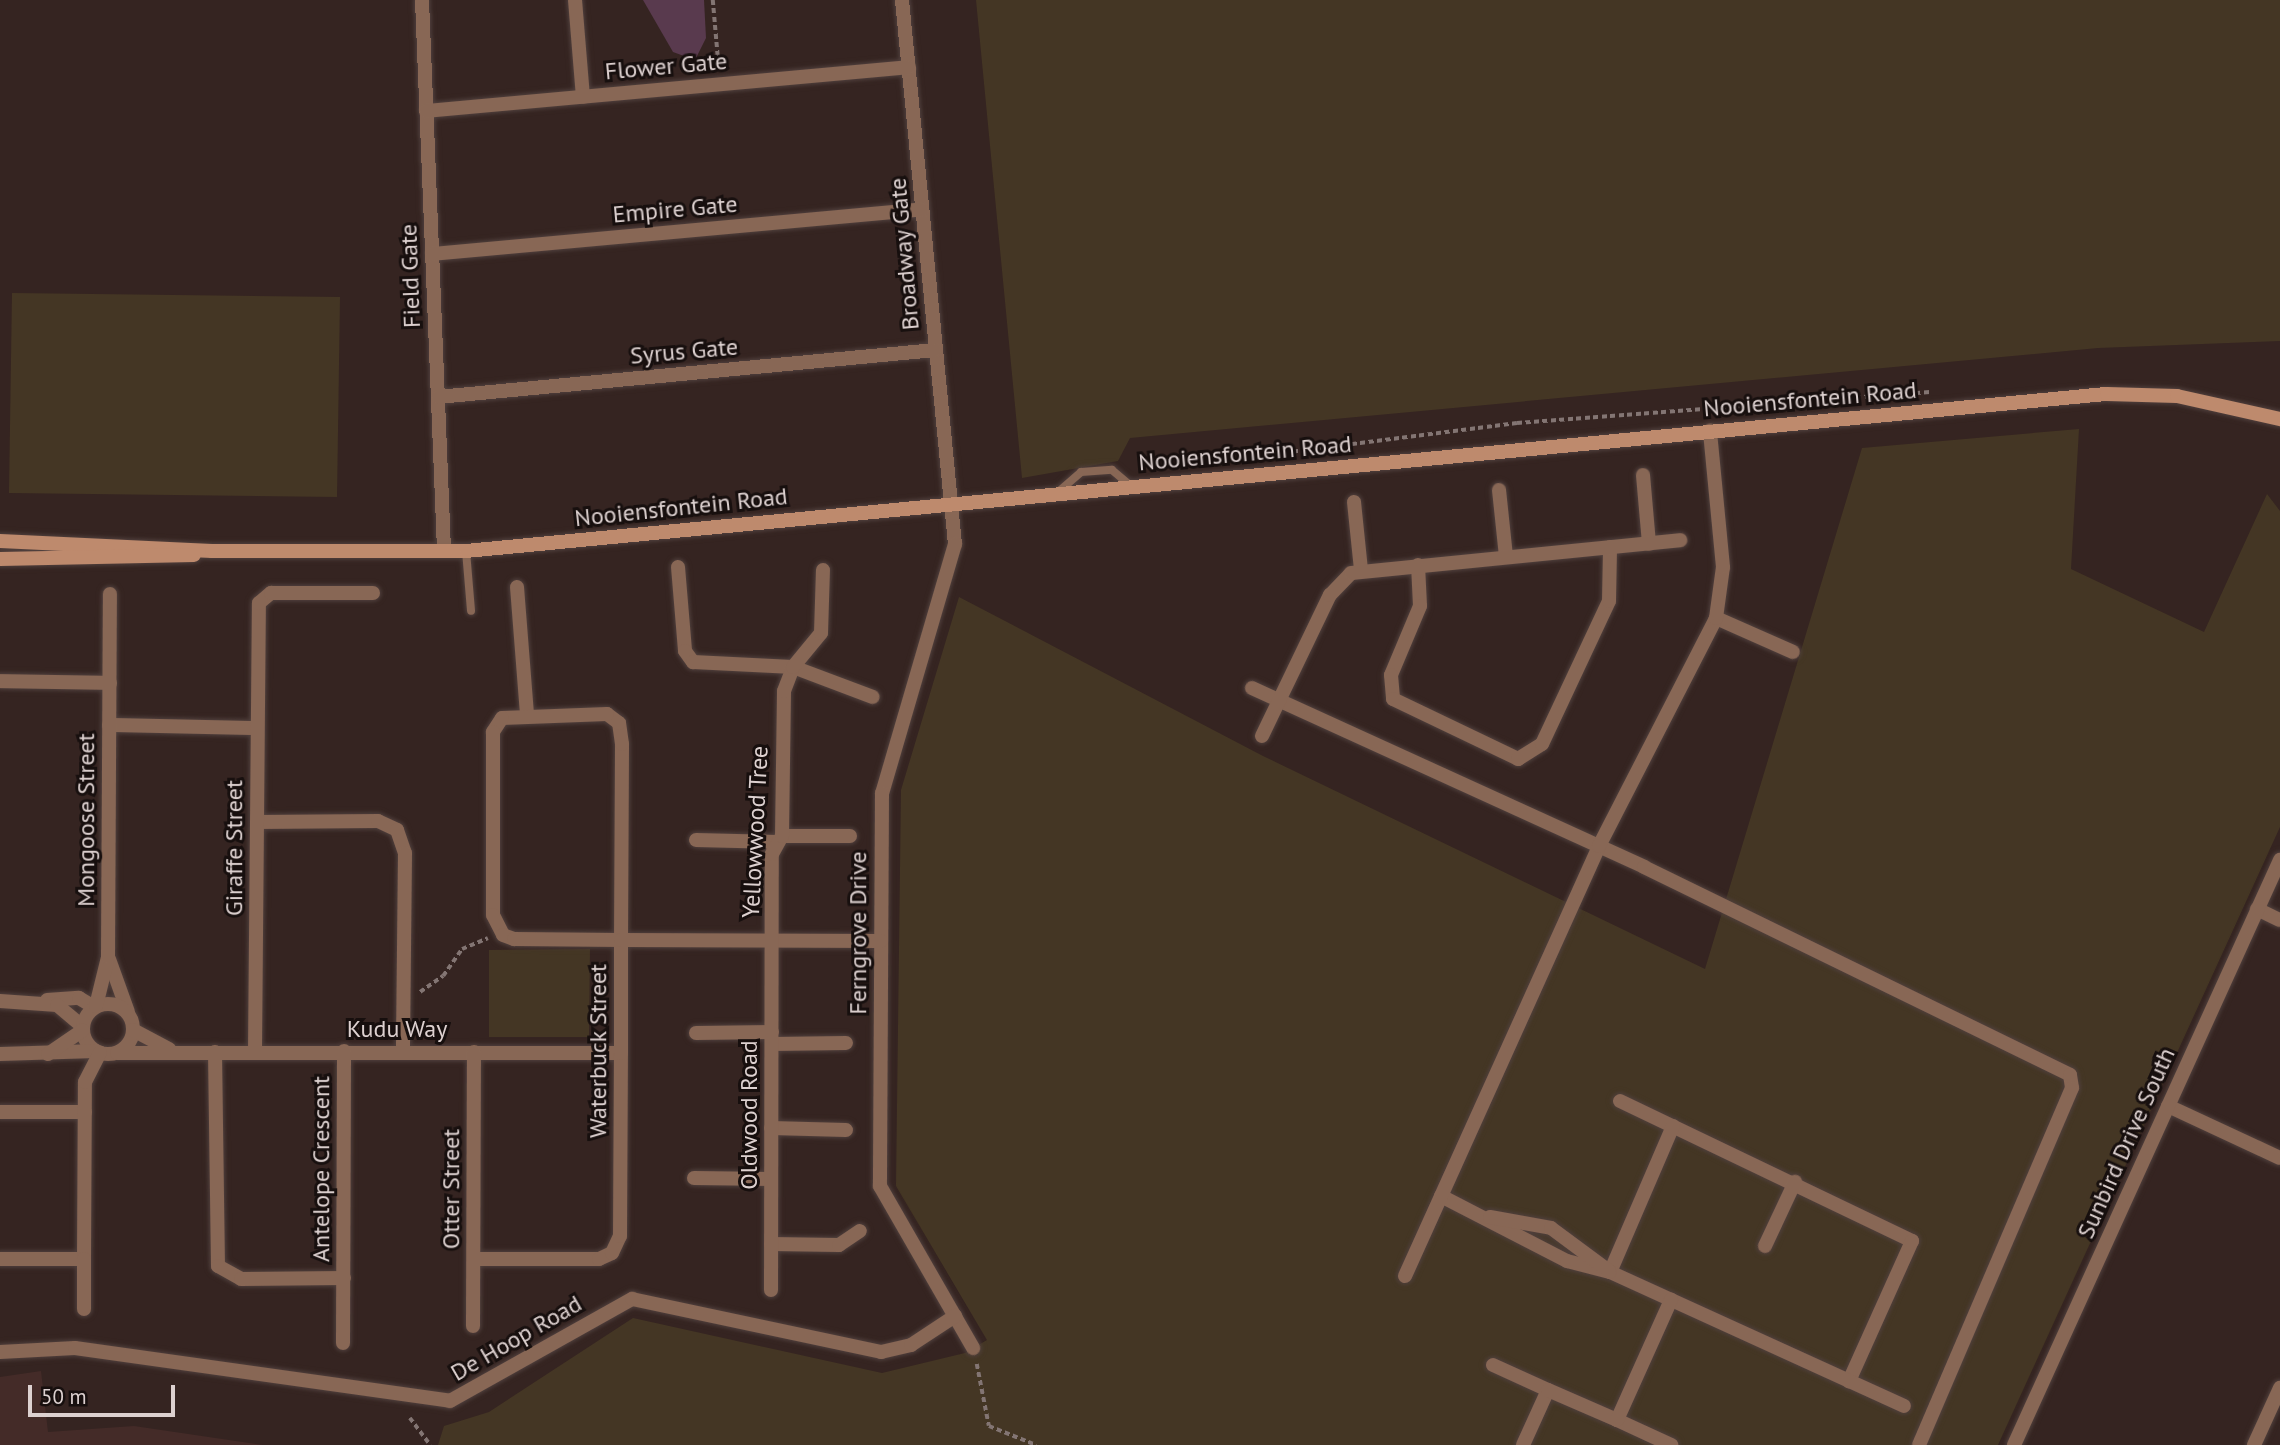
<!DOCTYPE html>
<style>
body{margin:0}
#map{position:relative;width:2280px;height:1445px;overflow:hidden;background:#352421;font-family:"PT Sans",sans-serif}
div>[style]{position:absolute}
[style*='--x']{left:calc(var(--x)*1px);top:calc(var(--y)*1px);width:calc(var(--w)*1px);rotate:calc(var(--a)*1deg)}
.built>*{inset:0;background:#442b28}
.green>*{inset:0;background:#443624}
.water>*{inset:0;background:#593a4e}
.path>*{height:3.5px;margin-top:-1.75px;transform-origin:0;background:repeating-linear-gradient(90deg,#837573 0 5px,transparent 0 8.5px)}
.roads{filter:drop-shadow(0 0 2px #50403d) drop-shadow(0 0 2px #50403d)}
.lane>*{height:8px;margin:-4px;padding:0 4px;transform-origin:4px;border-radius:4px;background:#886755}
.street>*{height:14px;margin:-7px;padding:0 7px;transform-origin:7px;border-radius:7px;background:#886755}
.street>.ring{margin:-7px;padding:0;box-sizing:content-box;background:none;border:14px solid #886755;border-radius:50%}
.secondary>*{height:14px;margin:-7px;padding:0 7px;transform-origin:7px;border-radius:7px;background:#be8a6d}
span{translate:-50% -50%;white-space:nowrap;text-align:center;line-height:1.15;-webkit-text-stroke:6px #170f0e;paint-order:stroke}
.street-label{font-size:24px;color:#ddd1d0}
.scale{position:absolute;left:28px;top:1385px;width:147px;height:32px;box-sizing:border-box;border:4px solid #ddd1d0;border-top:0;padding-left:9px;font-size:21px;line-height:24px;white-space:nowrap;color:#ddd1d0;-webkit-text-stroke:5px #170f0e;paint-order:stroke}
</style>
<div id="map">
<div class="built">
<i style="clip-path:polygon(41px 1371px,48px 1432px,134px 1426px,263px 1445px,0 1445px,0 1377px)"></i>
</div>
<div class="green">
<i style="clip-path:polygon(976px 0,2280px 0,2280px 341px,2098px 348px,1130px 438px,1118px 461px,1022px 478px)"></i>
<i style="clip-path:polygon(12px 293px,340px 297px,337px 497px,9px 493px)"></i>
<i style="clip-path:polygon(2079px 429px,2071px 569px,2204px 632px,2267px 494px,2280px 511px,2280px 827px,1998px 1445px,438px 1445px,444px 1426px,489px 1412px,633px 1318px,882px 1373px,965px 1353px,987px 1340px,896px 1186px,901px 790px,959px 597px,1263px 756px,1705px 969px,1862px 448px)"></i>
<i style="clip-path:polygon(590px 949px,589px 1037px,489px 1037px,489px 950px)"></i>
</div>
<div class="water">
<i style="clip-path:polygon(643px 0,704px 0,706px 38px,695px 60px,673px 52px)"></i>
</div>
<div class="path">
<i style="--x:713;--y:0;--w:68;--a:85"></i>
<i style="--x:1259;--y:456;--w:260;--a:-7.3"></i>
<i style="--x:1517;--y:423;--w:414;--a:-4.3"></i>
<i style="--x:420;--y:992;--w:28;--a:-35"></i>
<i style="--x:443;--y:976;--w:33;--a:-55"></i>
<i style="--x:462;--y:949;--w:28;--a:-23"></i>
<i style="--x:977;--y:1364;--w:63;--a:79"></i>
<i style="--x:989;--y:1426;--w:51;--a:22"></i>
<i style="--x:410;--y:1418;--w:34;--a:53"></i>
</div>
<div class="roads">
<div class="lane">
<i style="--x:1057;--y:493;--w:32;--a:-41"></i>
<i style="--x:1081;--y:472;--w:31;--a:-4"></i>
<i style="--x:1112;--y:470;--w:26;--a:40"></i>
<i style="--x:466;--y:551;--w:60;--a:85.2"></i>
</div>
<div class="street">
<i style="--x:422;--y:0;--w:551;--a:87.71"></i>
<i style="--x:575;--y:0;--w:97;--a:85.3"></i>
<i style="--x:902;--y:0;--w:547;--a:84.44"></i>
<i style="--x:955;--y:544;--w:259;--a:106.3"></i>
<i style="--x:882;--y:793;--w:393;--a:90.3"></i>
<i style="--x:880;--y:1186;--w:187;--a:60.1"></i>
<i style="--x:426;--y:111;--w:485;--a:-5.2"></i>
<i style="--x:432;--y:254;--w:492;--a:-5.2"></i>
<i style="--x:438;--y:397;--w:499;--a:-5.4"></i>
<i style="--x:1643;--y:475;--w:69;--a:85"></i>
<i style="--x:1499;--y:490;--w:67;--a:84"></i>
<i style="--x:1354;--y:502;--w:68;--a:84.1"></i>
<i style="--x:1418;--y:565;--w:41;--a:87.2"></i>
<i style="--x:1420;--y:606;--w:75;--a:112.8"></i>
<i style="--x:1391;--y:675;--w:24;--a:85"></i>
<i style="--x:1393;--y:699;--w:139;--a:25.6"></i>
<i style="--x:1518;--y:759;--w:28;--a:-32"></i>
<i style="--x:1542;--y:744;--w:158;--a:-64.9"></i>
<i style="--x:1609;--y:601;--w:54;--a:-88.9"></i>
<i style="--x:678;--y:567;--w:84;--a:85.2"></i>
<i style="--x:685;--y:651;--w:14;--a:54"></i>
<i style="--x:693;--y:662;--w:100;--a:2.9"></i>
<i style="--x:793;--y:667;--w:85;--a:20.6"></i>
<i style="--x:517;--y:587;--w:126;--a:85.5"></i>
<i style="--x:1716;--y:618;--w:84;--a:23.8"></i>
<i style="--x:0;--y:681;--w:110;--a:1"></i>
<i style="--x:1252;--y:688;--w:431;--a:24.5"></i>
<i style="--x:1644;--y:867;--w:474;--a:26"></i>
<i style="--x:2070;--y:1075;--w:13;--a:81"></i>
<i style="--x:2072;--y:1088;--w:388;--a:113.2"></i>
<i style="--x:109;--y:725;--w:147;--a:1.2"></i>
<i style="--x:1262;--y:736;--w:157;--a:-64.3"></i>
<i style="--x:1330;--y:595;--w:30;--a:-46"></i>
<i style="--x:1351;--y:573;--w:331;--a:-5.7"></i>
<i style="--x:257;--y:822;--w:121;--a:-0.5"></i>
<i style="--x:378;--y:821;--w:21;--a:25"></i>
<i style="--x:397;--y:830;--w:24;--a:71"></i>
<i style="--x:405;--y:853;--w:198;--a:90.6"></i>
<i style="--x:782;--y:836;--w:68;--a:0"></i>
<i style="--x:696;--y:840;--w:82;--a:1.4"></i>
<i style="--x:2257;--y:909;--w:25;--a:26"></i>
<i style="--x:109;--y:959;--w:56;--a:70.3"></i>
<i style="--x:47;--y:1000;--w:32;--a:-4"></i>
<i style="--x:79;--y:998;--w:17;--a:31"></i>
<i style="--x:0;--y:1001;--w:57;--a:4"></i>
<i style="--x:57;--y:1005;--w:34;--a:40"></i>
<i class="ring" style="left:83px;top:1004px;width:36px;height:36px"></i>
<i style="--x:96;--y:1006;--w:50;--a:-76.2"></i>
<i style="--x:108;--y:957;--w:363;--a:-89.7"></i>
<i style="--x:133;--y:1030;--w:41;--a:27.8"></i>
<i style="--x:696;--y:1033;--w:76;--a:-0.8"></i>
<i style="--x:772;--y:1044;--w:74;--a:-0.8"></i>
<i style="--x:255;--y:1051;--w:448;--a:-89.5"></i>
<i style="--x:259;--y:603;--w:16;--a:-40"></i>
<i style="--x:271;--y:593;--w:102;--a:0"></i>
<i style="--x:215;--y:1052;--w:214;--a:89.2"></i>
<i style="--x:218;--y:1266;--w:26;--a:29"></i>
<i style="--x:241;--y:1279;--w:103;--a:-0.6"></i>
<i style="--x:117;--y:1053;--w:504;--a:0"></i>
<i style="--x:0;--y:1054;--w:96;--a:-1.8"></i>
<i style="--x:48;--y:1054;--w:42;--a:-34.4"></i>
<i style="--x:1620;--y:1101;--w:324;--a:25.6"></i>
<i style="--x:1912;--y:1241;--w:154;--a:114.2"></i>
<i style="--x:2168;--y:1106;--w:123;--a:24.9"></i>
<i style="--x:0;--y:1112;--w:85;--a:0"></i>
<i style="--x:1673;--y:1126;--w:159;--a:113.3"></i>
<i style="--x:1610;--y:1272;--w:323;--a:24.5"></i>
<i style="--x:771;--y:1128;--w:75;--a:1.5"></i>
<i style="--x:694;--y:1178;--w:77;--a:0.7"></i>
<i style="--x:1441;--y:1196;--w:142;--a:27.3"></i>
<i style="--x:1567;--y:1261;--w:44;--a:14.3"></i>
<i style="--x:1490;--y:1217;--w:62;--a:10.2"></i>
<i style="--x:1551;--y:1228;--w:72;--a:36.6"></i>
<i style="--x:771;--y:1244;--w:68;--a:0.8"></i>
<i style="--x:839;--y:1245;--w:25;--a:-34"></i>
<i style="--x:1765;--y:1246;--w:71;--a:-64.9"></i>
<i style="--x:0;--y:1259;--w:84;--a:0"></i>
<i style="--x:84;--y:1259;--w:177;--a:-89.7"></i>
<i style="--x:85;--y:1082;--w:33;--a:-63"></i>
<i style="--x:474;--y:1259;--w:125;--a:0"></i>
<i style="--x:599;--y:1259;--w:14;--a:-25"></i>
<i style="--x:612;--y:1253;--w:19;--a:-65"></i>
<i style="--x:620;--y:1236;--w:183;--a:-89.7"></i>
<i style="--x:621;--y:1053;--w:113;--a:-90"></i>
<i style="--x:621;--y:940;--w:196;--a:-89.7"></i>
<i style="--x:622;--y:744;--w:21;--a:-98"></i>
<i style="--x:619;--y:723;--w:15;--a:-143"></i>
<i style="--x:607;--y:714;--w:105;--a:177.8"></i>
<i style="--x:502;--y:718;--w:17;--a:123"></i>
<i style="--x:493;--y:732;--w:183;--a:90"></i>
<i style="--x:493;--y:915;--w:22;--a:63"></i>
<i style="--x:503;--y:935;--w:12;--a:20"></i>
<i style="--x:514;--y:939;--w:107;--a:0.5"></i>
<i style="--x:621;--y:940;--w:260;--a:0.2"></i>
<i style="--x:1405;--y:1276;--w:472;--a:-65.7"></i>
<i style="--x:1599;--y:846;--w:256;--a:-62.8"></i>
<i style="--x:1716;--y:618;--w:51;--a:-82.2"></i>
<i style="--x:1723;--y:567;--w:137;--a:-95.5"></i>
<i style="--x:771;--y:1290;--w:436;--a:-89.9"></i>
<i style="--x:772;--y:854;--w:21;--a:-61"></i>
<i style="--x:782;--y:836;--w:145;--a:-89.2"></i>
<i style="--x:784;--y:691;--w:26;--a:-69"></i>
<i style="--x:793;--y:667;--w:44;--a:-50.5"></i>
<i style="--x:821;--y:633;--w:63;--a:-88.2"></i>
<i style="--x:84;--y:1309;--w:50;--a:-90"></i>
<i style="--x:473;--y:1326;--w:274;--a:-89.8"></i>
<i style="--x:343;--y:1343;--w:292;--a:-89.8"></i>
<i style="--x:0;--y:1352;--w:75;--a:-3.1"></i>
<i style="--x:75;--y:1348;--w:379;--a:8"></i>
<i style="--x:450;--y:1401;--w:209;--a:-29.3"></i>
<i style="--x:632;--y:1299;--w:255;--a:12"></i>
<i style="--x:881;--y:1352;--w:31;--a:-13"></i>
<i style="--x:911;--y:1345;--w:53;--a:-33.4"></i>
<i style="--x:1493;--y:1365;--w:60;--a:24.4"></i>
<i style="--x:1617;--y:1420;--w:60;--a:24.8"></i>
<i style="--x:1523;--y:1445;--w:60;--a:-65.6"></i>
<i style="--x:1548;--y:1390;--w:75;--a:23.5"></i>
<i style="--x:1617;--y:1420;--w:132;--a:-65.8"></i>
<i style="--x:2014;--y:1445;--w:643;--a:-65.55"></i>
<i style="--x:2254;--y:1445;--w:63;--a:-65.5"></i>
</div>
<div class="secondary">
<i style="--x:0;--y:541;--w:212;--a:2.7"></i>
<i style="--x:212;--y:551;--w:254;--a:0"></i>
<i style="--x:466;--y:551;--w:1648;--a:-5.47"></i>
<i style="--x:2107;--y:394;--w:70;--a:1.6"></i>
<i style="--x:2177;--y:396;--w:106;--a:12.6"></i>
<i style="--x:0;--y:559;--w:194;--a:-1.2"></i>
</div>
</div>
<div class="street-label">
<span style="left:666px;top:66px;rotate:-5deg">Flower Gate</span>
<span style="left:675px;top:209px;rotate:-5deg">Empire Gate</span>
<span style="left:904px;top:254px;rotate:-95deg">Broadway Gate</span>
<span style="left:410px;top:276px;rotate:-92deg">Field Gate</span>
<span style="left:684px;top:351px;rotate:-5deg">Syrus Gate</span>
<span style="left:1810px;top:399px;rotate:-5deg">Nooiensfontein Road</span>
<span style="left:1245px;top:453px;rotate:-5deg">Nooiensfontein Road</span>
<span style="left:681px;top:507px;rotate:-6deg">Nooiensfontein Road</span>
<span style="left:86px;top:820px;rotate:-90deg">Mongoose Street</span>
<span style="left:755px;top:832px;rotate:-87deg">Yellowwood Tree</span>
<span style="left:234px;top:848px;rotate:-90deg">Giraffe Street</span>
<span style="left:858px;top:933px;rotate:-90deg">Ferngrove Drive</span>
<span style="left:397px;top:1029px">Kudu Way</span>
<span style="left:598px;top:1051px;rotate:-90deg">Waterbuck Street</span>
<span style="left:749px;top:1115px;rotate:-90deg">Oldwood Road</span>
<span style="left:2126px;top:1143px;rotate:-66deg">Sunbird Drive South</span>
<span style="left:321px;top:1169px;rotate:-90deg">Antelope Crescent</span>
<span style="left:451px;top:1189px;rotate:-90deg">Otter Street</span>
<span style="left:516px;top:1338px;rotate:-30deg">De Hoop Road</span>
</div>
<div class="scale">50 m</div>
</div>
